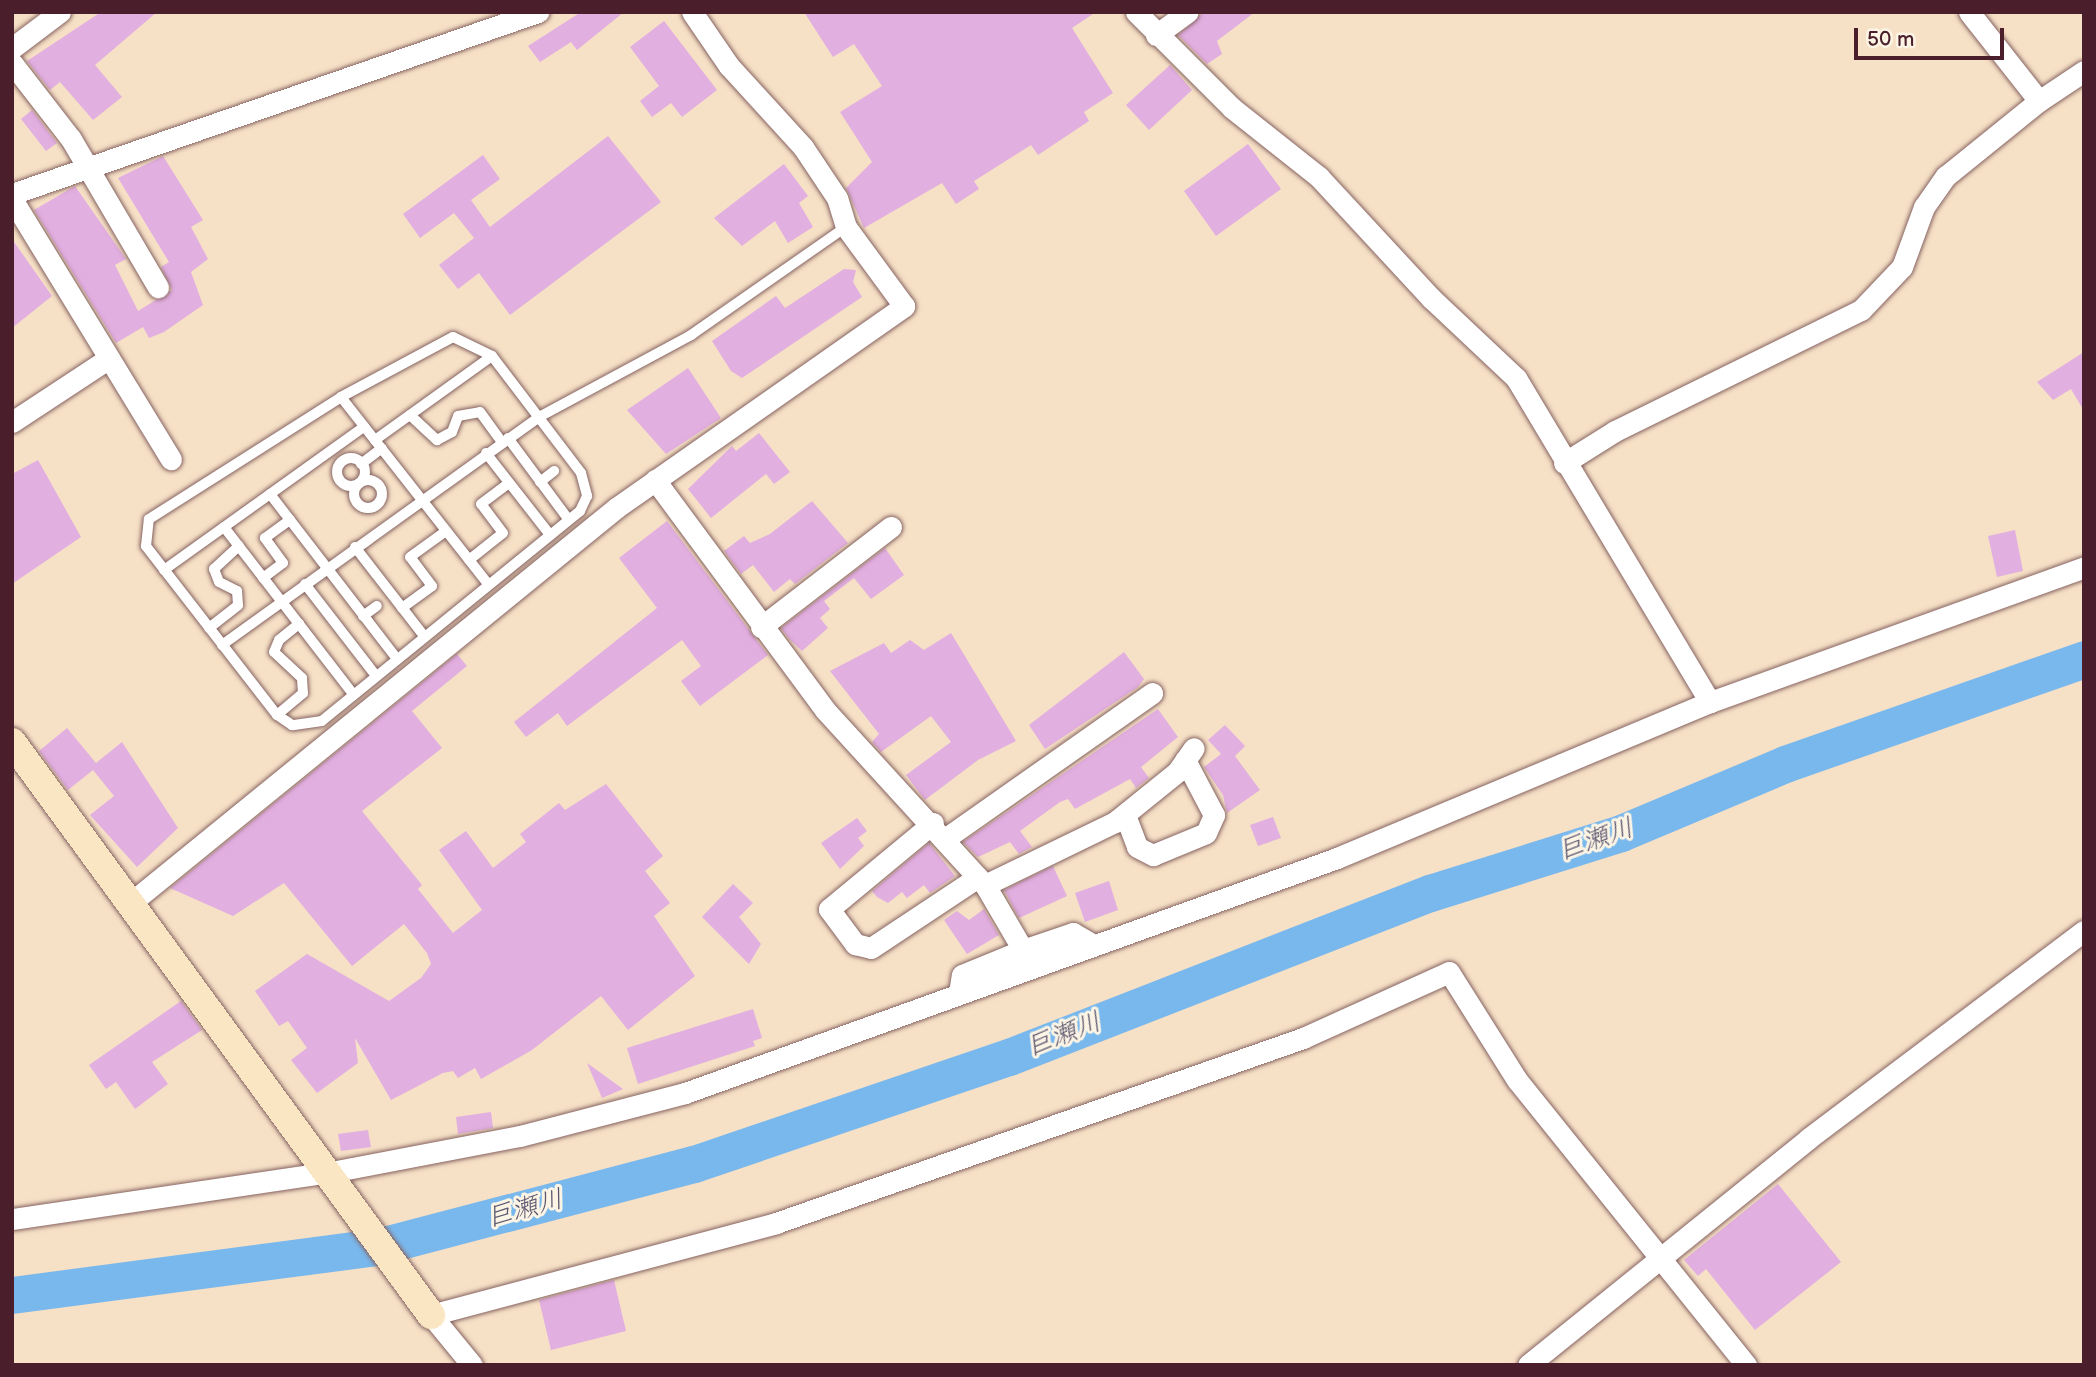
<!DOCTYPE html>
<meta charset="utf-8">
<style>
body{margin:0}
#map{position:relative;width:2096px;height:1377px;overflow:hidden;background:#f6e0c6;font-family:"Balsamiq Sans","Klee One",sans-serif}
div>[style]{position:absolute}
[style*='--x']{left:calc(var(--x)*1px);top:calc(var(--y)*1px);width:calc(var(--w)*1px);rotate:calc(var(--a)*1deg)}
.river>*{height:37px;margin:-18.5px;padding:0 18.5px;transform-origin:18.5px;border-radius:18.5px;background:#79b8ed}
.building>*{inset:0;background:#e2afe1}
.roads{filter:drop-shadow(0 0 2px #866361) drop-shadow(0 0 2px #866361)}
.lane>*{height:10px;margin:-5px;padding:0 5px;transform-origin:5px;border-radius:5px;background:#fff}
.lane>.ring{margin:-5px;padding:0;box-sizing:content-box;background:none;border:10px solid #fff;border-radius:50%}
.street>*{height:21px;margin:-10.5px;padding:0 10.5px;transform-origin:10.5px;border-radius:10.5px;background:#fff}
.secondary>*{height:28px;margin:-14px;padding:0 14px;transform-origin:14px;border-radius:14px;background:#fbe6c4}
span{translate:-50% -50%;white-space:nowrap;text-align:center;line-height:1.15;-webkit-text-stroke:6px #fcf5e5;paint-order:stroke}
.water-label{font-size:26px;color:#5a556f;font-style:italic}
.frame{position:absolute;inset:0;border:14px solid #4a1f2b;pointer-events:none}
.scale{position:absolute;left:1854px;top:28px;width:150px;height:32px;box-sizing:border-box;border:4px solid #4a1f2b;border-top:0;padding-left:9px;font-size:21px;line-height:24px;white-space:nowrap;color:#4a1f2b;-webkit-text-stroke:5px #fcf5e5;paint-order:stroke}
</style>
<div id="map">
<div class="river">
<i style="--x:12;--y:1295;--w:368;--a:-7.5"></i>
<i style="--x:377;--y:1247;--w:328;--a:-14.7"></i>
<i style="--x:694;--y:1164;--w:333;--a:-18.8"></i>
<i style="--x:1009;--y:1057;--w:452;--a:-21.3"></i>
<i style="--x:1430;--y:893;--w:200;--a:-17.4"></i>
<i style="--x:1621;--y:833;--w:178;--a:-22.8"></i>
<i style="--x:1785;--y:764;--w:317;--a:-19.3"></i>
</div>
<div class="building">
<i style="clip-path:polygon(101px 12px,157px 12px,95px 65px,122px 97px,93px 120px,60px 82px,50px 90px,27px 61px)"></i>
<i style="clip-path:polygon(581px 12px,624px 12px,577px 50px,571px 42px,540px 62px,528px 46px)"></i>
<i style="clip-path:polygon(804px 12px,1096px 12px,1072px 28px,1113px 93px,1084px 112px,1089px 121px,1038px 155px,1031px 145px,974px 181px,979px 189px,956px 204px,942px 183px,864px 228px,846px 188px,872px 162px,840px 112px,882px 86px,854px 44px,833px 57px)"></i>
<i style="clip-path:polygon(1204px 12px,1255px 12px,1217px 41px,1222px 54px,1207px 64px,1178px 35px)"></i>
<i style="clip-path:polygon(664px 21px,717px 90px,682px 117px,671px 103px,652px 117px,640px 101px,659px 86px,630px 47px)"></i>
<i style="clip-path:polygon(1170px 65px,1192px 90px,1149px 130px,1126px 105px)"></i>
<i style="clip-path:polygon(32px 110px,57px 143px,46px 151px,21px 119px)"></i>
<i style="clip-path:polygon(608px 136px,661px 202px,510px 315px,479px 273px,458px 289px,439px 265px,474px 238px,454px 213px,420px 238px,403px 214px,483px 155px,500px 179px,471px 200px,490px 227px)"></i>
<i style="clip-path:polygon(1248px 144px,1281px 189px,1216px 236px,1184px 191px)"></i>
<i style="clip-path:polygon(163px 156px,203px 220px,191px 227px,208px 259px,191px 272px,203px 305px,164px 332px,149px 338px,143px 327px,116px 343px,34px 210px,75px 186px,126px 259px,115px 265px,138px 311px,172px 290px,161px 267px,169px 262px,118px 178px)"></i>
<i style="clip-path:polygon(784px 164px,808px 196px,799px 203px,813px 227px,788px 243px,775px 221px,742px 246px,714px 218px)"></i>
<i style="clip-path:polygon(12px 239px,52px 296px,12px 328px)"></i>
<i style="clip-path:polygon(844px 269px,856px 270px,853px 282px,862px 297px,742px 378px,731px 371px,712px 341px,776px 296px,785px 308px)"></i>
<i style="clip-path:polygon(2084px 352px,2084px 411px,2071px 389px,2053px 400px,2037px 382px)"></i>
<i style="clip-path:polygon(688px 368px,721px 418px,666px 454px,627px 410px)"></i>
<i style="clip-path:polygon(759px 433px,790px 472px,774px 484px,766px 474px,711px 518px,688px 489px,732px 446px,736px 451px)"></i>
<i style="clip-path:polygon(38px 460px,81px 537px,12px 584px,12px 474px)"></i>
<i style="clip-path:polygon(812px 501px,848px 543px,795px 584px,790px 579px,774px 592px,753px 565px,741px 574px,724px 551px,744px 536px,750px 543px,770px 534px)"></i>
<i style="clip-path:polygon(667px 521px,768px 655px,700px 706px,681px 681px,701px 666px,682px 640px,567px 726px,558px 713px,526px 737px,514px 722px,657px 608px,619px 558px)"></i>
<i style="clip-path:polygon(2015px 530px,2023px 571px,1997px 577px,1988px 536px)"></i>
<i style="clip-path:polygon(885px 548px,904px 575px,871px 599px,854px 578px,824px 601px,830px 609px,820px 618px,828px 628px,802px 651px,789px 639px,781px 628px)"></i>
<i style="clip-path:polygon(951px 633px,1016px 741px,978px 760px,925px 800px,906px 775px,951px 742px,931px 716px,881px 752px,872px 742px,879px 734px,830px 671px,884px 643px,891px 653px,910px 640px,924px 650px)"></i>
<i style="clip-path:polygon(1124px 652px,1144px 679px,1138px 687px,1045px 749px,1029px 725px)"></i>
<i style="clip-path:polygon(457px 654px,467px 666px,412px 711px,442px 748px,362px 811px,422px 885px,418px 889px,453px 933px,482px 910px,439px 850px,466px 831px,493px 868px,526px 842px,520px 834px,559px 803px,565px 810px,606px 784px,663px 856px,645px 871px,670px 903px,654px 916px,695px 976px,628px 1030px,601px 996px,532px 1050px,481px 1079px,475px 1068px,458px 1078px,453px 1071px,443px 1073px,391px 1100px,355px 1038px,358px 1063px,317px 1093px,291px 1060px,307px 1048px,288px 1021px,279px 1026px,255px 991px,307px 954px,389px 1001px,421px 978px,431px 964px,427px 953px,404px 924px,352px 966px,284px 883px,233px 916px,170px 888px)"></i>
<i style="clip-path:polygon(1158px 709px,1178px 737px,1141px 767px,1149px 778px,1136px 788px,1130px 779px,1075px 809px,1068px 799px,1060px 802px,1020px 831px,1032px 847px,1019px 854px,1010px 842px,978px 857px,963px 842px)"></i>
<i style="clip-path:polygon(1225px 725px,1245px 746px,1235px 756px,1260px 790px,1227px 813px,1223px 795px,1204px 767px,1221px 754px,1208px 740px)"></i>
<i style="clip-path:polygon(67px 728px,96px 763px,122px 742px,178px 828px,137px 867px,90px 815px,114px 796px,93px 770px,68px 790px,39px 751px)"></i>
<i style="clip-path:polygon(1273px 817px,1281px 838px,1258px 846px,1250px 825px)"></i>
<i style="clip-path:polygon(857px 818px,867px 831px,858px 838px,864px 846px,840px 869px,821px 843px)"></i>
<i style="clip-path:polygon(929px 843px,955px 876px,930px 893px,924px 885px,907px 898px,902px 892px,888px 903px,877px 897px,872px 891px)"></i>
<i style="clip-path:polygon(1053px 866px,1067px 896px,1019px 918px,1004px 890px)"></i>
<i style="clip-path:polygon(1109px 881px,1118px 910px,1085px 922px,1075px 893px)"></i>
<i style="clip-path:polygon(733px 884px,753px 903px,739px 917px,761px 944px,749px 964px,702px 917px)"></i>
<i style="clip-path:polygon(984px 909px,999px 935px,967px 954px,944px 920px,957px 911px,969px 920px)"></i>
<i style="clip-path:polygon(181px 1001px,202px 1030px,152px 1062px,168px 1084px,135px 1109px,116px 1082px,106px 1089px,89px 1065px)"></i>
<i style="clip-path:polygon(753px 1009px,762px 1038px,753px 1041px,755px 1046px,638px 1084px,627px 1048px)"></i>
<i style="clip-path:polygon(587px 1063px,623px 1089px,602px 1098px)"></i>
<i style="clip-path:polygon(491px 1112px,493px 1128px,458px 1134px,456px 1117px)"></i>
<i style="clip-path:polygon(368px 1130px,371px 1147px,341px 1151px,338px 1134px)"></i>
<i style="clip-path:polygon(1778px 1184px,1841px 1262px,1755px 1330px,1706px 1269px,1698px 1276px,1684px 1260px)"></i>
<i style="clip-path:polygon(614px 1280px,626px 1331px,551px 1350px,539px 1300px)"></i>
</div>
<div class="roads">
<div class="lane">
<i style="--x:453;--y:337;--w:43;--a:26"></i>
<i style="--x:492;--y:356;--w:147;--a:52.7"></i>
<i style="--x:581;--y:473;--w:24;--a:75"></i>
<i style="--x:587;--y:496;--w:17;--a:115"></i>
<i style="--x:580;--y:511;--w:333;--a:140.9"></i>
<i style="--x:322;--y:721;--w:30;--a:172"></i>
<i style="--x:292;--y:725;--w:18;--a:-146"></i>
<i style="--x:277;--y:715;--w:214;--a:-127.8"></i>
<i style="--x:146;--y:546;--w:27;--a:-84"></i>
<i style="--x:149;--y:519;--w:227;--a:-32.4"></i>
<i style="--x:341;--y:397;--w:127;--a:-28.2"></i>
<i style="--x:341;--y:397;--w:238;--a:51.8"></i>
<i style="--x:410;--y:415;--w:37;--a:43"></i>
<i style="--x:437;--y:440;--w:17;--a:-28"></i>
<i style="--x:452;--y:432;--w:17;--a:-69"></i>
<i style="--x:458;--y:416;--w:22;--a:-10"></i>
<i style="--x:480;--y:412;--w:37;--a:54"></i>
<i style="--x:508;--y:438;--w:102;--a:53.4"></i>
<i style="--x:375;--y:440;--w:144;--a:-35.7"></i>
<i style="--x:486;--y:453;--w:104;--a:52"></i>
<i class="ring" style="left:337px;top:458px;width:18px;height:18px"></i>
<i style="--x:361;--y:464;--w:26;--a:-37"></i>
<i class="ring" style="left:354px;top:480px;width:18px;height:18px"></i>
<i style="--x:540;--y:482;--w:18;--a:-38"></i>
<i style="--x:270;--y:494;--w:208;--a:52.4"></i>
<i style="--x:224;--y:527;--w:212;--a:52.3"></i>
<i style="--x:355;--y:547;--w:113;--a:52.2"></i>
<i style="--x:469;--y:560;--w:43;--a:-38.5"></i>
<i style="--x:503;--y:533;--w:36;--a:-127"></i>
<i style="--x:481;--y:504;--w:35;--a:-37"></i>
<i style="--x:164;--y:570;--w:246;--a:-35.6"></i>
<i style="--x:263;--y:578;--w:25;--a:-37"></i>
<i style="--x:283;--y:563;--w:31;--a:-126"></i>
<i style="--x:265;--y:538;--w:31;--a:-36"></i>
<i style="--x:305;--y:584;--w:116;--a:52.3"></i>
<i style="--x:402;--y:608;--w:37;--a:-36"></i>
<i style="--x:432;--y:586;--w:36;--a:-127"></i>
<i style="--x:410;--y:557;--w:44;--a:-35.8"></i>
<i style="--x:363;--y:616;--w:17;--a:-36"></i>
<i style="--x:209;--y:628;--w:37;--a:-38"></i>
<i style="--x:238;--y:605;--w:14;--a:-94"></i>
<i style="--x:237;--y:591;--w:20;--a:-153"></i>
<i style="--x:219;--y:582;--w:14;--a:-111"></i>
<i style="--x:214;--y:569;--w:34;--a:-43"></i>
<i style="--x:222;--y:645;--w:390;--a:-35.7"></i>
<i style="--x:539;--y:417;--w:173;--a:-28.3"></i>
<i style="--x:691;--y:335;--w:189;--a:-34.9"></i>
<i style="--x:277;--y:715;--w:34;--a:-40"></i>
<i style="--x:303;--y:693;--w:15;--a:-94"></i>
<i style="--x:302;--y:678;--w:38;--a:-137"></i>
<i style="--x:274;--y:652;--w:13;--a:-67"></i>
<i style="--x:279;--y:640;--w:26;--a:-39"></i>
</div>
<div class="street">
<i style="--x:1136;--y:12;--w:136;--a:45"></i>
<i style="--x:1232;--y:108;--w:111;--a:38.4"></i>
<i style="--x:1319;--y:177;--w:165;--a:47.2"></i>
<i style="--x:1431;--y:298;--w:117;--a:43.3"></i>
<i style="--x:1516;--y:378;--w:378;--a:59.1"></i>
<i style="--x:1969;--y:12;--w:113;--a:51.8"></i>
<i style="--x:2039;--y:101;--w:54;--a:-33.7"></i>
<i style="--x:1156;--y:35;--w:39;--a:-36"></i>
<i style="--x:12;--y:48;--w:60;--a:-36.9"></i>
<i style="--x:12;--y:63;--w:96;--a:52.2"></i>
<i style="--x:71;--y:139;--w:172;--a:59.6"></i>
<i style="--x:12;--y:194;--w:557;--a:-19.09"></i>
<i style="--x:12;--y:199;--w:305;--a:58.6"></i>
<i style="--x:12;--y:422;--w:116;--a:-33.4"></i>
<i style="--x:1564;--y:463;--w:60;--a:-32.1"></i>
<i style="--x:1615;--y:431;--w:274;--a:-26.2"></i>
<i style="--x:1861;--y:310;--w:59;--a:-46.4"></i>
<i style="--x:1902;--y:267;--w:64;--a:-69.9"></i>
<i style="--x:1924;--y:207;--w:38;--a:-55"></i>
<i style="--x:1946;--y:176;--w:119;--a:-38.9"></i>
<i style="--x:655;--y:480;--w:286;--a:53.5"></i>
<i style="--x:825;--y:710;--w:237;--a:47.6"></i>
<i style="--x:985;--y:885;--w:75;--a:59.7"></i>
<i style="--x:1023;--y:950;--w:53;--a:-18.8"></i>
<i style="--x:1073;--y:933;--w:24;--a:30"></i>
<i style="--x:761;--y:627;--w:164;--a:-37.6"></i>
<i style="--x:1125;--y:815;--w:34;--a:69"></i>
<i style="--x:1137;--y:847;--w:18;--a:27"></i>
<i style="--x:1153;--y:855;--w:57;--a:-22.5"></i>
<i style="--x:1206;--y:833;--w:20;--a:-66"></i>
<i style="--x:1214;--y:815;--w:62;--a:-117.8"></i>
<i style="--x:933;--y:823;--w:135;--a:140.4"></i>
<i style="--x:829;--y:909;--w:44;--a:53.4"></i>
<i style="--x:855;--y:944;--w:16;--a:14"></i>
<i style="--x:871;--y:948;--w:128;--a:-33.6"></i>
<i style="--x:946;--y:838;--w:252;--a:-35.1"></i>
<i style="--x:985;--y:885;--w:144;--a:-25.9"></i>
<i style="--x:1115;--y:822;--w:80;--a:-38.9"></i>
<i style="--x:1177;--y:772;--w:29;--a:-55"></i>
<i style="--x:133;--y:901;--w:623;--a:-39.13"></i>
<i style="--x:616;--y:508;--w:352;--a:-35"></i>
<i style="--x:904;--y:306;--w:98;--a:-126.3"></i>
<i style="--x:846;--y:227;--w:30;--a:-107"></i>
<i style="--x:837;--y:198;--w:61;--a:-123.7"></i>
<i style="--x:803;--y:147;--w:110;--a:-132.4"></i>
<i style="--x:729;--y:66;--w:65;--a:-124.4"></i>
<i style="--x:959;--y:993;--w:18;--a:-81"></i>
<i style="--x:962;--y:975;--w:66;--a:-22.3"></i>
<i style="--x:12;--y:1219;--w:322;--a:-8.4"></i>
<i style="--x:331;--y:1172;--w:192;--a:-10.8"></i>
<i style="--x:520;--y:1136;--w:171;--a:-14.6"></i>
<i style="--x:685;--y:1093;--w:693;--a:-19.82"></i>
<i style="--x:1337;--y:858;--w:404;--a:-22.7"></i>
<i style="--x:1710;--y:702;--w:398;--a:-19.8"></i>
<i style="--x:472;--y:1365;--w:65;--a:-129.4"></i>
<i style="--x:431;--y:1315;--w:357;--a:-14.9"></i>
<i style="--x:776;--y:1223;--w:559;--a:-19.34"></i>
<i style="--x:1303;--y:1038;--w:160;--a:-24.3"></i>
<i style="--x:1449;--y:972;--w:128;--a:57.8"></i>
<i style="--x:1517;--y:1080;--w:366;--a:51.2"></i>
<i style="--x:1528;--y:1365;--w:361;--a:-38.9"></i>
<i style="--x:1809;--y:1138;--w:344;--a:-37"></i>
</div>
<div class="secondary">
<i style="--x:12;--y:742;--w:710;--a:53.82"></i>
</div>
</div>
<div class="water-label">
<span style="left:1596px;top:840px;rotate:-19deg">巨瀬川</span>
<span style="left:1064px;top:1035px;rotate:-21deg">巨瀬川</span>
<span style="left:525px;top:1209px;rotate:-15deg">巨瀬川</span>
</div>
<div class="frame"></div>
<div class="scale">50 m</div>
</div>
